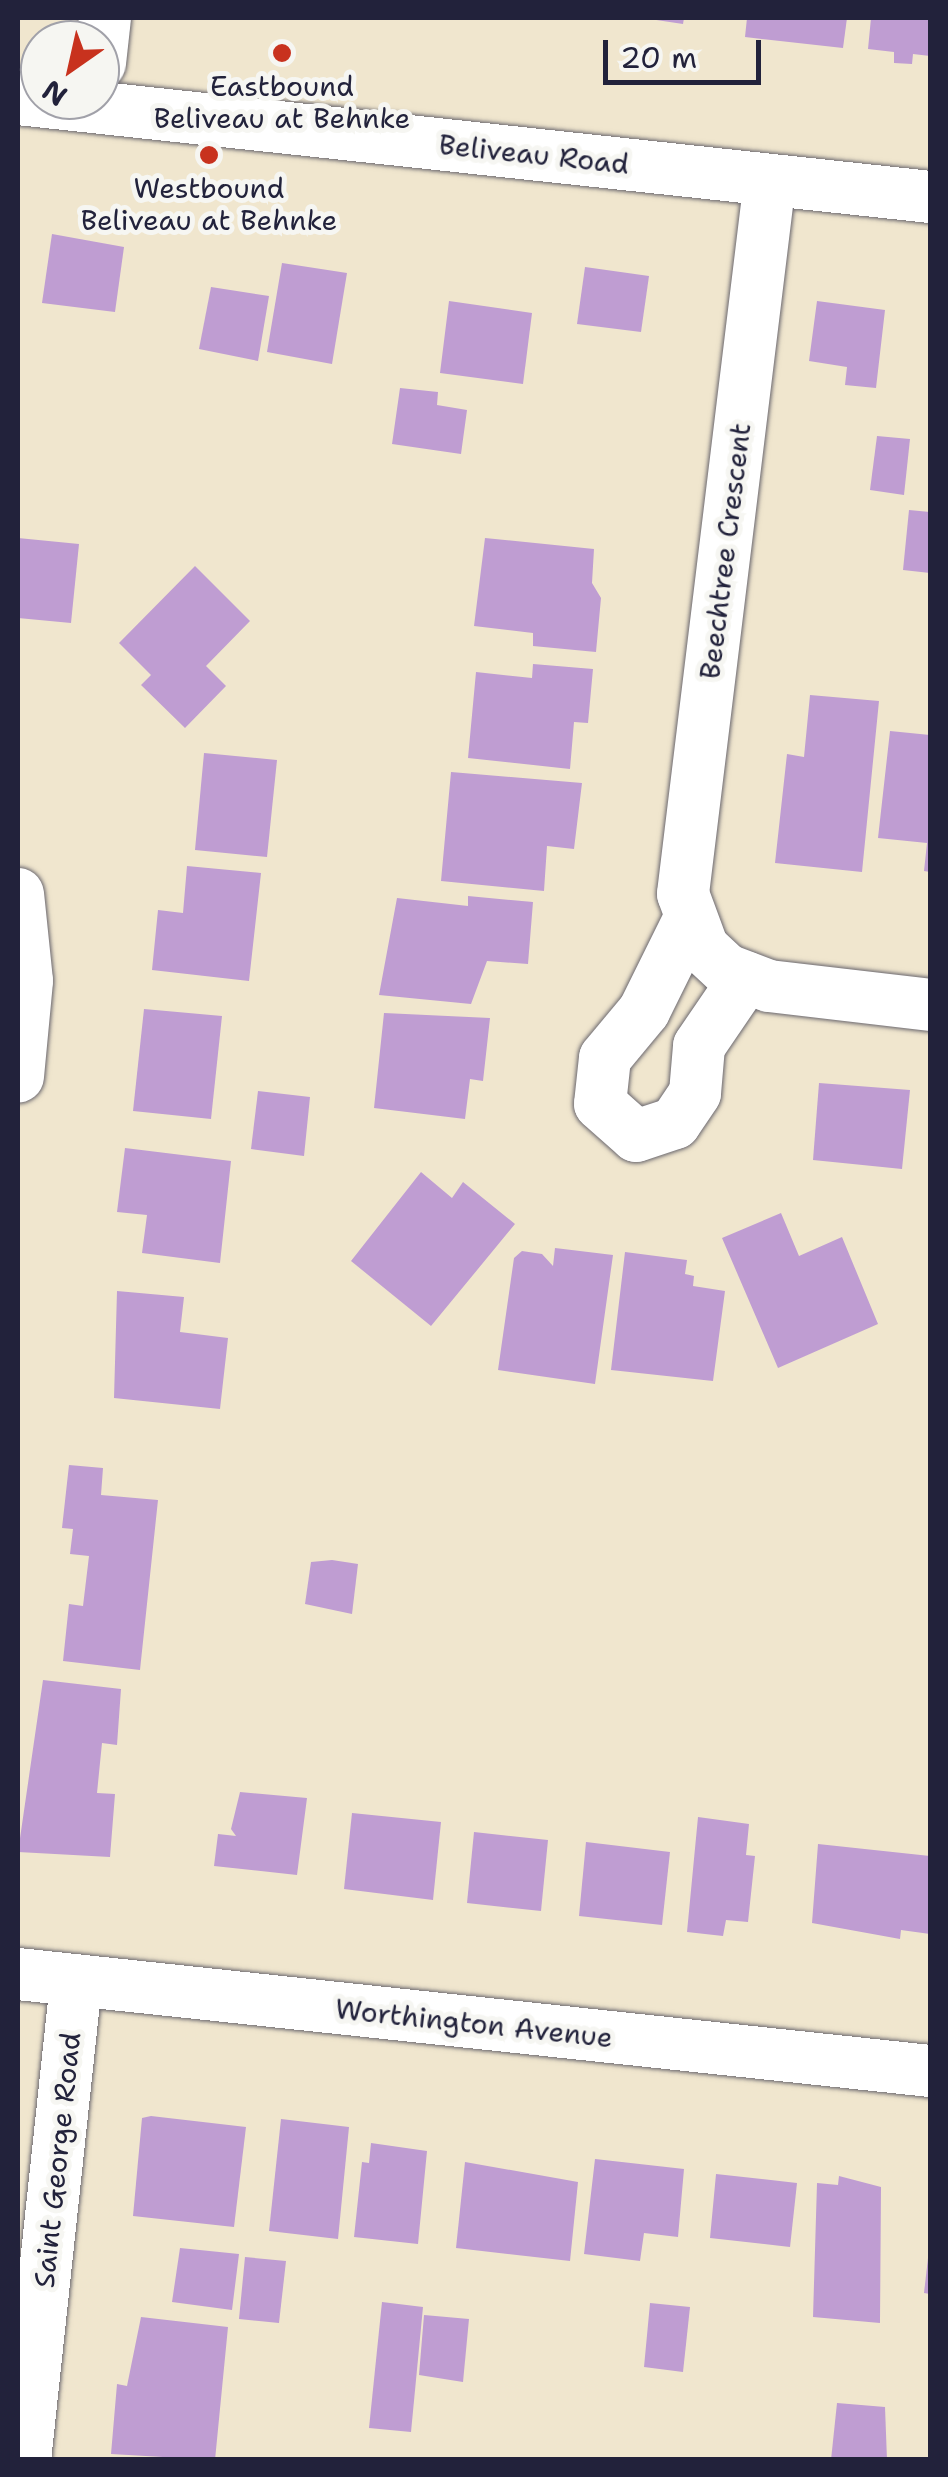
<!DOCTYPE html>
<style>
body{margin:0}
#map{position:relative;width:948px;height:2477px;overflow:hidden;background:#f0e6ce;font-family:"Shantell Sans",sans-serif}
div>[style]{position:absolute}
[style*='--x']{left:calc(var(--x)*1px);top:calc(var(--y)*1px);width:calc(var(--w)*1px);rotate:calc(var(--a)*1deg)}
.building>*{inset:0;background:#bf9dd2}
.roads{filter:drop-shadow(0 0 2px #6a676e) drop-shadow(0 0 2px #6a676e)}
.minor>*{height:52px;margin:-26px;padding:0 26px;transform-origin:26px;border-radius:26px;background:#fff}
.dots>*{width:28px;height:28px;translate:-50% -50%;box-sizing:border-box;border:5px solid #f6f6f2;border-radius:50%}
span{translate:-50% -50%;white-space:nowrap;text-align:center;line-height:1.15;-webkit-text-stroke:10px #f6f6f2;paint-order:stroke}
.poi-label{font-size:28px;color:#22223b}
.street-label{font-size:28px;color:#22223b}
.frame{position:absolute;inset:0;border:20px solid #22223b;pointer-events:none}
.north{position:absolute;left:20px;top:20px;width:100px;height:100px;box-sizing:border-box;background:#f6f6f2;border:2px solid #a1a1a9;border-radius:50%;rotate:214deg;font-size:28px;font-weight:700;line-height:40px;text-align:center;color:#22223b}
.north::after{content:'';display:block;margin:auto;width:35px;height:45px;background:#c8321e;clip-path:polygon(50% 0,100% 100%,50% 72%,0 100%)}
.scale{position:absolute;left:603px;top:40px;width:158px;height:45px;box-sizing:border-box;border:5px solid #22223b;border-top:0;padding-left:12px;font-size:30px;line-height:35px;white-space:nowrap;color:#22223b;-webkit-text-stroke:8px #f6f6f2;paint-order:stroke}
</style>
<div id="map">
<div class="building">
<i style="clip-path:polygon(643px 18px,684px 18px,683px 24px)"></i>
<i style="clip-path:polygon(747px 18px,847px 18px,843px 48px,745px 37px)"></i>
<i style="clip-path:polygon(871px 18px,930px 18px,930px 56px,913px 54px,912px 64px,894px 63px,894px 52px,868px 49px)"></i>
<i style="clip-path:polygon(52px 234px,124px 247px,115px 312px,42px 303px)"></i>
<i style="clip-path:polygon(282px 263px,347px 273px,332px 364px,267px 352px)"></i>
<i style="clip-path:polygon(585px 267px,649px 276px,641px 332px,577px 324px)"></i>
<i style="clip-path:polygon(211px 287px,269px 296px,258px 361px,199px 349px)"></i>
<i style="clip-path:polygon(449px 301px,532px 313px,523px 384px,440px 373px)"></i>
<i style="clip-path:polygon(817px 301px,885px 310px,876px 388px,845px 385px,847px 367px,809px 361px)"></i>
<i style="clip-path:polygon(400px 388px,438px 392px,437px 405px,467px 410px,461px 454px,392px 444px)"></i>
<i style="clip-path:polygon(877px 436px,910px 439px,904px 495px,870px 490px)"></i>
<i style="clip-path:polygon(909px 510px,930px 512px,930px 573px,903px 570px)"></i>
<i style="clip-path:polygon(18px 538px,79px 544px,71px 623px,18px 618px)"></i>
<i style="clip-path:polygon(485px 538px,594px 549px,592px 583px,601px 598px,596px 652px,533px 646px,533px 633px,474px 626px)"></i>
<i style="clip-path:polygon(195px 566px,250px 621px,206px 666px,226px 686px,185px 728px,141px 685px,151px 675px,119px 643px)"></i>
<i style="clip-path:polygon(533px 664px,593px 669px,588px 723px,574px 722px,570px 769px,468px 758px,476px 672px,532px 678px)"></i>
<i style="clip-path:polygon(810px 695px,879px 701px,862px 872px,775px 863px,787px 754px,804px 757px)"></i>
<i style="clip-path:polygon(890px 731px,930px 735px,930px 872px,924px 871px,927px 843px,878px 838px)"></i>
<i style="clip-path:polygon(204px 753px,277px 760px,267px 857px,195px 850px)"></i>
<i style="clip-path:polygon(451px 772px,582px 783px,574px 849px,547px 846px,544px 891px,441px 881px)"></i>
<i style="clip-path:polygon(187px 866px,261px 873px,249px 981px,152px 970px,158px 910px,183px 913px)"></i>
<i style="clip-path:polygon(468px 896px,533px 902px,528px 964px,487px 961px,471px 1004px,379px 995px,397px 898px,468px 906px)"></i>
<i style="clip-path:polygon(144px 1009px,222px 1016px,211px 1119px,133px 1111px)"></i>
<i style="clip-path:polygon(384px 1013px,490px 1018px,483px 1081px,470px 1079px,465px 1119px,374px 1108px)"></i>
<i style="clip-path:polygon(819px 1083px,910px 1090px,902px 1169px,813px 1160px)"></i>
<i style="clip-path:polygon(258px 1091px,310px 1097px,304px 1156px,251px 1149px)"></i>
<i style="clip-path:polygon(125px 1148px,231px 1161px,220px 1263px,142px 1253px,147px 1215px,117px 1212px)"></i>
<i style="clip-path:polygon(421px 1172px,452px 1198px,463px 1182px,515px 1224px,431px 1326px,351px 1261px)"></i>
<i style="clip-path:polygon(781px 1213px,799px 1256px,842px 1237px,878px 1324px,778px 1368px,722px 1238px)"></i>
<i style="clip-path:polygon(555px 1248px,613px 1255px,595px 1384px,498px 1370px,514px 1258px,522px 1251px,542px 1254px,553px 1266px)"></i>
<i style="clip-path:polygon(625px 1252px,687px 1260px,685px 1274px,694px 1276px,693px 1286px,725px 1291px,713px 1381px,611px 1370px)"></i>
<i style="clip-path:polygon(117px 1291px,184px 1297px,180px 1332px,228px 1338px,220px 1409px,114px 1398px)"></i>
<i style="clip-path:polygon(69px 1465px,103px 1468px,101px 1495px,158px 1500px,140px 1670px,63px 1661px,69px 1604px,83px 1606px,89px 1556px,70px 1554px,73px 1529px,62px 1528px)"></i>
<i style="clip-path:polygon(332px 1560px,358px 1564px,352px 1614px,305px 1604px,311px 1562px)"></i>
<i style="clip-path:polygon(43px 1680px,121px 1689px,117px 1745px,102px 1743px,97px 1793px,115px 1794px,110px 1857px,18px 1852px)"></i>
<i style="clip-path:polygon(240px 1792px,307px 1798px,297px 1875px,214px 1866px,218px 1834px,236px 1836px,231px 1829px)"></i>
<i style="clip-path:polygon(352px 1813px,441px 1822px,433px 1900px,344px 1889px)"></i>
<i style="clip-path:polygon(698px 1817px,749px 1824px,746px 1855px,755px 1856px,748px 1922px,726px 1920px,723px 1936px,687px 1932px)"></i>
<i style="clip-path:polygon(474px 1832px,548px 1840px,541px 1911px,467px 1903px)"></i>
<i style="clip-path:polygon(586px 1842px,670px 1852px,662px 1925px,579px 1916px)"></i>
<i style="clip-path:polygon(818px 1844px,930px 1856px,930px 1934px,901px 1930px,900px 1939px,812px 1923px)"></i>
<i style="clip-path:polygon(151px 2116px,246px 2127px,234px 2227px,133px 2216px,142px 2118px)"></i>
<i style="clip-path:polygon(281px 2119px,349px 2127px,338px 2239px,269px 2231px)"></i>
<i style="clip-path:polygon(371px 2143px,427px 2151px,418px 2244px,354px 2237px,362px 2162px,369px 2163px)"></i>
<i style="clip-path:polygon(595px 2159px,684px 2169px,678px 2237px,644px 2233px,640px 2261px,584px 2254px)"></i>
<i style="clip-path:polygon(465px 2162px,578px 2182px,570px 2261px,456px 2248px)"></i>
<i style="clip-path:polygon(716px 2174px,797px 2183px,790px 2247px,710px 2238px)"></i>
<i style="clip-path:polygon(839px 2176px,881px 2187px,880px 2323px,813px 2317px,817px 2183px,838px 2185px)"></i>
<i style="clip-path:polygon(180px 2248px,239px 2254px,232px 2310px,172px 2302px)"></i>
<i style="clip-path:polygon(245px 2257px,286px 2261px,279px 2323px,239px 2319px)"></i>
<i style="clip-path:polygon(928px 2258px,930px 2258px,930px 2294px,924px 2293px)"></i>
<i style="clip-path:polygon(382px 2302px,423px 2307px,411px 2432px,369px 2428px)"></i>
<i style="clip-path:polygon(650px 2303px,690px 2307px,683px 2372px,644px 2367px)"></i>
<i style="clip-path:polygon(424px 2315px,469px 2319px,463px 2382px,419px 2375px)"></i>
<i style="clip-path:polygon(141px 2317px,228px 2327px,215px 2460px,111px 2454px,117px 2384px,127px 2386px)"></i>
<i style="clip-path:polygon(837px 2403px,885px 2407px,887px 2460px,831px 2460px)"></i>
</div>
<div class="roads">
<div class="minor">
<i style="--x:100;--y:63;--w:45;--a:-83.7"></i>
<i style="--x:18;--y:99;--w:917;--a:6.13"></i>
<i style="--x:770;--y:180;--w:719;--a:96.95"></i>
<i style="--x:683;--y:894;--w:58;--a:69.7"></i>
<i style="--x:703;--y:948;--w:33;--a:43"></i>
<i style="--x:727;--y:970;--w:45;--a:20.9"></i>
<i style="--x:769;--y:986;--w:162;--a:6.7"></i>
<i style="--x:18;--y:894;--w:87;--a:84.1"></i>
<i style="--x:27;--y:981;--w:96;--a:95.4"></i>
<i style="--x:688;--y:922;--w:99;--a:116.3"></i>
<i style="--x:644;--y:1011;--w:61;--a:129.7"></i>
<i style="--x:605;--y:1058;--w:46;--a:96.2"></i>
<i style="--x:600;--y:1104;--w:48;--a:41.6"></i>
<i style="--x:636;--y:1136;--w:41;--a:-18.4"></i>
<i style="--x:675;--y:1123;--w:36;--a:-56"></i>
<i style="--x:695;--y:1093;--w:47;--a:-85.1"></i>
<i style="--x:699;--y:1046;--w:83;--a:-55.7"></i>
<i style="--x:18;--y:1974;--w:917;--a:6.07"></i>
<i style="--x:25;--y:2460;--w:482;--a:-83.9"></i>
</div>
</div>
<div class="dots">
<i style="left:282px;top:53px;background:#c8321e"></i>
<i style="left:209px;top:155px;background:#c8321e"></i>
</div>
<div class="poi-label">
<span style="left:282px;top:102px">Eastbound<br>Beliveau at Behnke</span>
<span style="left:209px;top:204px">Westbound<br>Beliveau at Behnke</span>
</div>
<div class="street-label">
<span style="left:534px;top:154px;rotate:6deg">Beliveau Road</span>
<span style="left:725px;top:551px;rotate:-83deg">Beechtree Crescent</span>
<span style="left:474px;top:2023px;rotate:6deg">Worthington Avenue</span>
<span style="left:57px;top:2160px;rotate:-84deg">Saint George Road</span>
</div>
<div class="frame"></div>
<div class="north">N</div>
<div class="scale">20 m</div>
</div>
